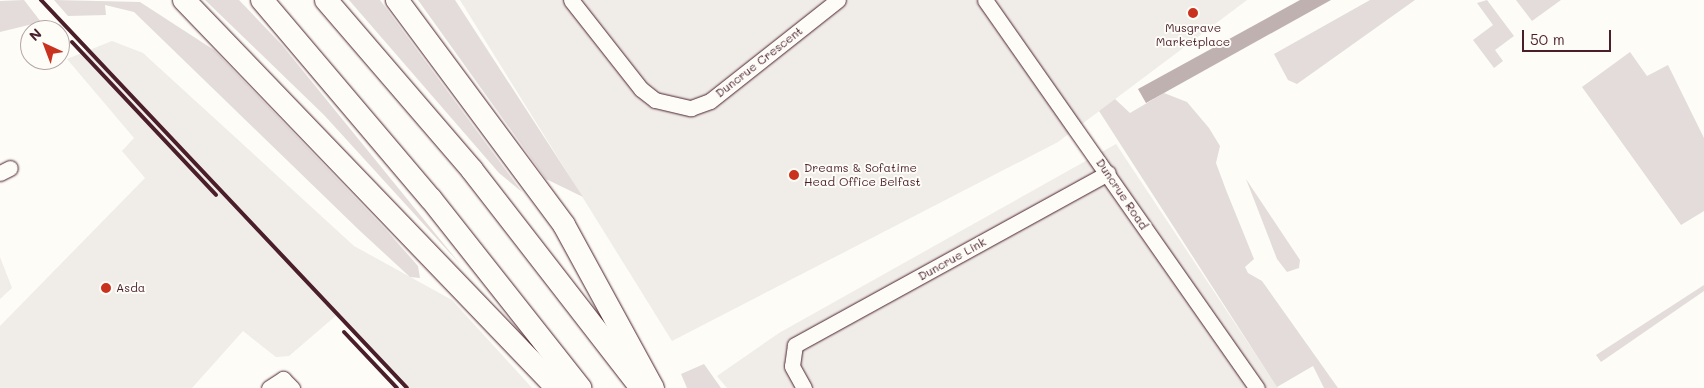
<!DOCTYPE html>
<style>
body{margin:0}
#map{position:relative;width:1704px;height:388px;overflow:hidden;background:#fdfcf7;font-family:Mali,sans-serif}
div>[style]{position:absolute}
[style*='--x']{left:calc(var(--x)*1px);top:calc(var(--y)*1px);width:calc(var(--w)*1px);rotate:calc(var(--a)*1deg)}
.built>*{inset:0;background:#f0ece8}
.green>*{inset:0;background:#e3dcda}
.water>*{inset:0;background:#c0b1b1}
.roads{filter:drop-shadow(0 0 1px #4a1f2b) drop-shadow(0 0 1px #4a1f2b)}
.minor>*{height:15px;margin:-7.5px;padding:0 7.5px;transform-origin:7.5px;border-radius:7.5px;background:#fdfcf7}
.highway>*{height:22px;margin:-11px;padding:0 11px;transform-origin:11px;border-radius:11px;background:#fdfcf7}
.rail>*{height:4px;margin:-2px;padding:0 2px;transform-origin:2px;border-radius:2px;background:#4a1f2b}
.dots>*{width:14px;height:14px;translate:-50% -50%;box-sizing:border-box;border:2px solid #fdfcf7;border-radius:50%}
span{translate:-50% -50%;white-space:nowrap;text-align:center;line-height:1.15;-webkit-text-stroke:4px #fdfcf7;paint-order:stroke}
.poi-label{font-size:12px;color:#4a1f2b}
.left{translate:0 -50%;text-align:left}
.street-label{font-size:12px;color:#4a1f2b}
.north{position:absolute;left:20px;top:20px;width:50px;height:50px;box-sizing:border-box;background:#fdfcf7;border:1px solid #b5a4a5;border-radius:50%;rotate:317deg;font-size:14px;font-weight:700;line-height:20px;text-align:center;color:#4a1f2b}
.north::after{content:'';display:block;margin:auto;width:18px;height:22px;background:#c8321e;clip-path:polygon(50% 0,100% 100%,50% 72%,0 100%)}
.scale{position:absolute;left:1522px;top:30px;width:89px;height:22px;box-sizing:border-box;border:2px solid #4a1f2b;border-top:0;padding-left:6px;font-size:15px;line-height:18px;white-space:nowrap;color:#4a1f2b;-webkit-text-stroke:4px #fdfcf7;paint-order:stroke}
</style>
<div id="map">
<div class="built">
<i style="clip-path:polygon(460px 0,1247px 0,1058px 142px,672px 341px)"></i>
<i style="clip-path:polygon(112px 41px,143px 53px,354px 246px,452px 300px,532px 388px,408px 388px,339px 313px,289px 356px,276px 357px,243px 331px,192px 388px,0 388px,0 326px,145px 178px,122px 151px,134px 138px,67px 59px)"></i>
<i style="clip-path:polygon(1116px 144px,1278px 388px,727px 388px,717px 376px,779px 333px)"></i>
<i style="clip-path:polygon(0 257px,12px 288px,0 299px)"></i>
</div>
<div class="green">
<i style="clip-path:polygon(24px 0,41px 22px,0 32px,0 1px)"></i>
<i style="clip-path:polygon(54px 0,140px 2px,214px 50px,388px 232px,418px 266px,420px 278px,410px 277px,359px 230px,134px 12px,105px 5px,106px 15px,68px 16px)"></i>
<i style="clip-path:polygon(205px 0,239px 0,282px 45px,460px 264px,324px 115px)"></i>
<i style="clip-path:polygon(349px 0,380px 0,522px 192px,499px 173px)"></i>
<i style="clip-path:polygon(418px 0,455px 0,583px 197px,546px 179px)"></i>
<i style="clip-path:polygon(1370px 0,1415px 0,1297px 84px,1288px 80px,1274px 54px)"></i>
<i style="clip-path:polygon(1487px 0,1514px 36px,1495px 50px,1503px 61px,1494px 68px,1473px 40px,1493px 25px,1477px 3px)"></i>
<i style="clip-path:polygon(1516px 0,1561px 0,1532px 21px)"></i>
<i style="clip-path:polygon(1630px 52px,1647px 76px,1668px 65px,1704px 138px,1704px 211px,1681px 225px,1582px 87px)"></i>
<i style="clip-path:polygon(1164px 93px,1187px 102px,1209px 128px,1220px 146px,1216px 163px,1226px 190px,1254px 259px,1245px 267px,1248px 273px,1262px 281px,1338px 388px,1324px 388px,1313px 366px,1277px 387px,1099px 111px,1115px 99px,1130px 113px)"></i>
<i style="clip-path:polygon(1246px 179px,1300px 260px,1299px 268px,1287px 272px,1277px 259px)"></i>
<i style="clip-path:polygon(1704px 285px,1704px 291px,1601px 362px,1596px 355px)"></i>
<i style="clip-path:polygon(704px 364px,721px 388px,687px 388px,681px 374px)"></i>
</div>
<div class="water">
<i style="clip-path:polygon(1300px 0,1331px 0,1146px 103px,1138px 89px)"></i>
</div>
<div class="roads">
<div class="minor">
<i style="--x:571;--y:0;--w:113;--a:51.8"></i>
<i style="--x:641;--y:89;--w:18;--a:38"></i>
<i style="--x:655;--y:100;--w:37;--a:13"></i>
<i style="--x:691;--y:108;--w:20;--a:-20"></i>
<i style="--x:710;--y:101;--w:163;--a:-38.3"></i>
<i style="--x:985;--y:0;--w:474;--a:55"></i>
<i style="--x:0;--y:173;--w:11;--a:-27"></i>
<i style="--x:269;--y:388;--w:17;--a:-33"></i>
<i style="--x:283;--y:379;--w:13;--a:45"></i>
<i style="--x:804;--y:388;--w:25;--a:-119"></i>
<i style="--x:792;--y:366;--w:21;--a:-82"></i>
<i style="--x:795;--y:345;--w:357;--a:-28.8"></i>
</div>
<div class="highway">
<i style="--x:184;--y:0;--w:538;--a:46.13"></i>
<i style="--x:262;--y:0;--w:261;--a:49.7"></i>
<i style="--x:431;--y:199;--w:241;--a:51.7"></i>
<i style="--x:326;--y:0;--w:224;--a:49.3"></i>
<i style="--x:472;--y:170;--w:276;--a:52.2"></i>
<i style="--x:397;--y:0;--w:280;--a:53.4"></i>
<i style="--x:564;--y:225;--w:186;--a:61.4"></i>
</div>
</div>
<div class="rail">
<i style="--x:41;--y:0;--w:533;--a:46.67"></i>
<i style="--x:72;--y:42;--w:210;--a:46.7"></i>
<i style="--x:344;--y:332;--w:77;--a:46.6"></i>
</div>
<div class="dots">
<i style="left:1193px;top:13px;background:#c8321e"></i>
<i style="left:794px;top:175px;background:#c8321e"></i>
<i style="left:106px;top:288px;background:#c8321e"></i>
</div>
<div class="poi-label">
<span style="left:1193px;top:35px">Musgrave<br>Marketplace</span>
<span class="left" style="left:804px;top:175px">Dreams &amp; Sofatime<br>Head Office Belfast</span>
<span class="left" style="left:116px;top:288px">Asda</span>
</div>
<div class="street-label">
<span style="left:759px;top:62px;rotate:-38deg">Duncrue Crescent</span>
<span style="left:1122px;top:194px;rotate:56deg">Duncrue Road</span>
<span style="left:952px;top:259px;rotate:-29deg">Duncrue Link</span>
</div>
<div class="north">N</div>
<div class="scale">50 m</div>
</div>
